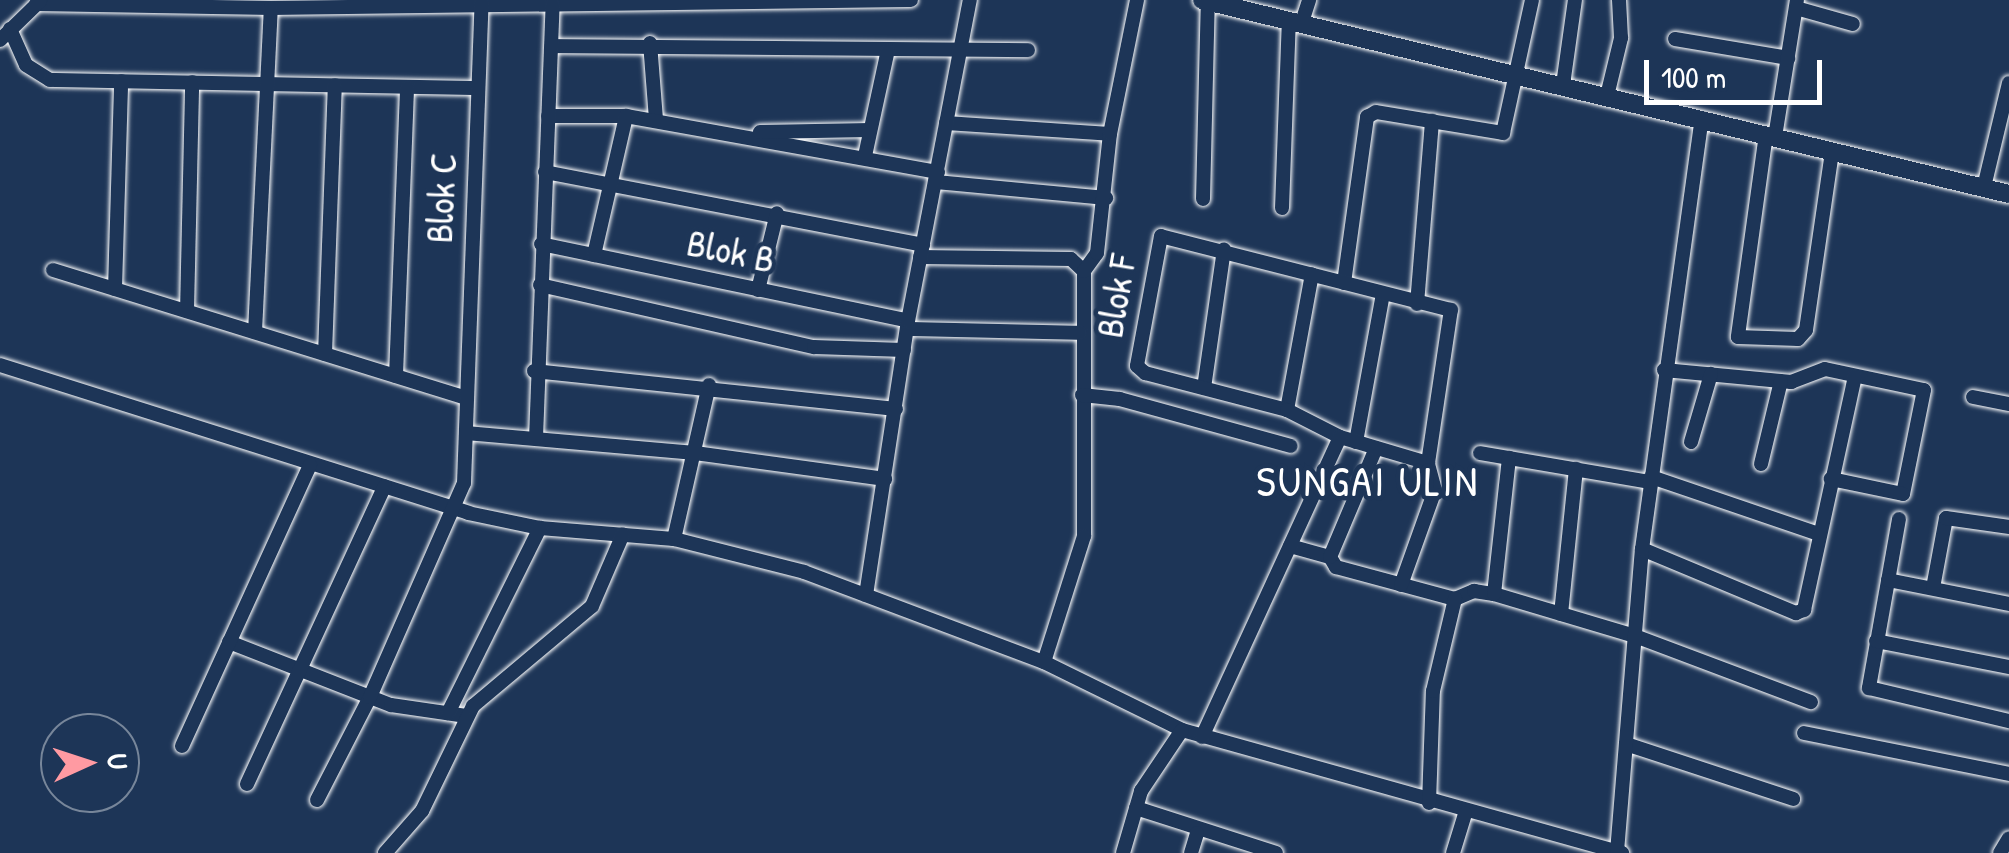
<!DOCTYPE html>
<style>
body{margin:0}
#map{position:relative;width:2009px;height:853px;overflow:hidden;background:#1d3557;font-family:"Patrick Hand",sans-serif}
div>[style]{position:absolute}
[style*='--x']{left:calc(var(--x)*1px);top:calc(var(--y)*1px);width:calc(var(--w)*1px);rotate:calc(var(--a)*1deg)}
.roads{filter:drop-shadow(0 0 2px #fff) drop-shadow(0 0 2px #fff)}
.minor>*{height:14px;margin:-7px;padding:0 7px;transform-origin:7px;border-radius:7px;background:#1d3557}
.tertiary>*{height:18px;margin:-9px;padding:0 9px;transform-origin:9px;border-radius:9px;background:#1d3557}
span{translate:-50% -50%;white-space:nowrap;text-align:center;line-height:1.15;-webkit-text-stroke:9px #1d3557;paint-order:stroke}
.street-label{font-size:38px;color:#fff}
.quarter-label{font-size:42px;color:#fff;letter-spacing:2.5px}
.north{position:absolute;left:40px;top:713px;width:100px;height:100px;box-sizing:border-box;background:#1d3557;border:2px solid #77869a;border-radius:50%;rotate:87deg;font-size:28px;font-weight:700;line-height:40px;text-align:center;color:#fff}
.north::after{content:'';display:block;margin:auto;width:35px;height:45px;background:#ff9aa2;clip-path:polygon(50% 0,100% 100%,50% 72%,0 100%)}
.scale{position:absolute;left:1644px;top:60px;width:178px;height:45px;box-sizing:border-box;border:5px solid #fff;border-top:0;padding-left:12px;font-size:30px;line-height:35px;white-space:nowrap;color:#fff;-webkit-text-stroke:8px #1d3557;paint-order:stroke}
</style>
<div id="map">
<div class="roads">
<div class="minor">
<i style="--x:36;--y:4;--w:235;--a:1"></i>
<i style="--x:271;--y:8;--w:640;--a:-0.72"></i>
<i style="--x:1796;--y:8;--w:59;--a:15.7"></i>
<i style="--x:1302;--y:22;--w:23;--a:-72"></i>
<i style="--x:10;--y:29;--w:39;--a:66"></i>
<i style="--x:26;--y:65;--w:28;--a:32"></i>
<i style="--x:50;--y:80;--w:428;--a:1.1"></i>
<i style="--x:1675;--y:39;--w:115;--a:9.5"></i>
<i style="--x:0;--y:40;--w:56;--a:-44.3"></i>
<i style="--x:650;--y:43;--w:77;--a:85.5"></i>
<i style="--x:552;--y:46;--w:476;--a:0.5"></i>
<i style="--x:1563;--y:85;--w:86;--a:-82"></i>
<i style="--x:1607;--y:96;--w:60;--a:-76.4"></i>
<i style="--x:1621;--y:38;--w:38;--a:-93"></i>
<i style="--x:548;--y:116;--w:78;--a:0"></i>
<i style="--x:626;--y:116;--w:317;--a:10.2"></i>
<i style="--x:946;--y:123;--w:164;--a:3.8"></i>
<i style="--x:760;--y:132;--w:110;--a:-1"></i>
<i style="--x:1766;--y:134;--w:205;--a:97.9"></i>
<i style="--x:1738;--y:337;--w:60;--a:1.9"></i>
<i style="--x:1798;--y:339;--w:12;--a:-48"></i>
<i style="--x:1806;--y:330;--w:181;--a:-81.7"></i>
<i style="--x:1775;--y:137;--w:139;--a:-80.9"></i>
<i style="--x:865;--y:156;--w:108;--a:-77.8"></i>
<i style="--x:545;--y:172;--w:385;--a:10.9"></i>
<i style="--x:936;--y:182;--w:171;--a:5.4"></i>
<i style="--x:1984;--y:187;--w:107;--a:-76.5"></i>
<i style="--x:1203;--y:199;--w:198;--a:-88.6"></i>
<i style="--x:1282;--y:208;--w:188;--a:-87.9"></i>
<i style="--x:541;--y:244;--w:375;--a:11.8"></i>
<i style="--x:594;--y:255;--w:143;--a:-77"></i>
<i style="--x:920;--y:257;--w:151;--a:0.8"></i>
<i style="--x:1071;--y:259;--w:18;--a:43"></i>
<i style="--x:1084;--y:271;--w:265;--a:90"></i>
<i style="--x:1084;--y:536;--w:132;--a:107.6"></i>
<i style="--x:53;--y:270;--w:430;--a:17.2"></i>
<i style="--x:1084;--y:271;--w:22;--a:-54"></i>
<i style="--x:1097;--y:253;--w:120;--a:-83.8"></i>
<i style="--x:1110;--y:134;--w:137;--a:-78.6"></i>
<i style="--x:1344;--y:283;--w:168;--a:-82.1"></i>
<i style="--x:1367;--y:117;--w:10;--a:-29"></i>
<i style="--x:1376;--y:112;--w:129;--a:9.4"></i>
<i style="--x:1503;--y:133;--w:136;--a:-77.7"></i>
<i style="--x:540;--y:285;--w:281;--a:12.8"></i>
<i style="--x:814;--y:347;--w:90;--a:1.9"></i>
<i style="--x:115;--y:289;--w:208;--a:-88.3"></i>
<i style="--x:758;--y:290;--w:79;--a:-76.1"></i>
<i style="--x:1417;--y:304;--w:184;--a:-85.3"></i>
<i style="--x:187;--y:311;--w:229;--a:-88.7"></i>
<i style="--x:907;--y:329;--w:173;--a:1.3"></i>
<i style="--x:255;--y:332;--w:324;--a:-87.2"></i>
<i style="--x:325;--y:354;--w:269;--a:-87.9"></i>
<i style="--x:0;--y:365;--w:491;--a:17.5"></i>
<i style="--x:468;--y:513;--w:74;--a:11.8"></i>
<i style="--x:540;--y:528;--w:134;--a:4.7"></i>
<i style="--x:674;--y:539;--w:134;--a:14.2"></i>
<i style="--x:804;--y:572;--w:256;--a:20.6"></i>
<i style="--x:1044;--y:662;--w:154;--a:26.2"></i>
<i style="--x:1182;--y:730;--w:457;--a:15.6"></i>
<i style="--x:1664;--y:370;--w:128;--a:5.4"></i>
<i style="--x:1791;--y:382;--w:36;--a:-21"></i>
<i style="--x:1825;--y:369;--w:101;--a:12"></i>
<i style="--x:1924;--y:390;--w:106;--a:101.4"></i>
<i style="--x:1903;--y:494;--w:74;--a:-168.2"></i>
<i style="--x:534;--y:371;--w:364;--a:6"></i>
<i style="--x:396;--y:376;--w:289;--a:-87.8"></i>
<i style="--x:1204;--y:388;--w:140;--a:-81.8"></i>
<i style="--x:1082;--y:395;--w:38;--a:6"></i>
<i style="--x:1120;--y:399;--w:177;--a:15.4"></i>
<i style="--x:1973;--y:397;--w:37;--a:11"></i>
<i style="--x:1287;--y:410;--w:138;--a:-79.6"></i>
<i style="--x:466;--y:433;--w:230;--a:5"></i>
<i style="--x:695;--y:453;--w:192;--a:7.8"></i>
<i style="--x:536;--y:438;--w:434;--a:-87.8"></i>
<i style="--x:1356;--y:442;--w:150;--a:-79.7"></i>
<i style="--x:1691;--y:442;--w:71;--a:-73.6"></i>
<i style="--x:1480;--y:453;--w:172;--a:9.7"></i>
<i style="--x:1761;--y:464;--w:85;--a:-76.5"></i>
<i style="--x:1651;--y:477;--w:176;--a:18.8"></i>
<i style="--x:1899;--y:519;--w:172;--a:100.1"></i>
<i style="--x:1869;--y:688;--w:144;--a:13.3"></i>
<i style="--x:674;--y:539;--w:158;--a:-77.2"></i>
<i style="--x:1290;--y:546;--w:41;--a:15.4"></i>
<i style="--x:1330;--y:557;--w:12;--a:59"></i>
<i style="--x:1336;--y:567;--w:123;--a:15.1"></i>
<i style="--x:1455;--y:599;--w:21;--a:-23"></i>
<i style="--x:1474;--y:591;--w:20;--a:9"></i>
<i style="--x:1494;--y:594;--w:147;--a:16.6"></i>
<i style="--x:1635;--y:636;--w:188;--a:20.6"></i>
<i style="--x:1642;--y:549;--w:167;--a:22.6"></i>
<i style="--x:1796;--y:613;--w:9;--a:-21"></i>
<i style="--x:1804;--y:610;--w:239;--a:-77.7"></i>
<i style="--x:1330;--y:557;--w:118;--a:-67.1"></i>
<i style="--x:1888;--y:580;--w:123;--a:11.2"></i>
<i style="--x:1401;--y:585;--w:101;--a:-70.3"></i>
<i style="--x:1435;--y:490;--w:28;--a:-105"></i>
<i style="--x:1428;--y:463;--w:155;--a:-81.5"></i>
<i style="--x:1451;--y:310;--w:299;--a:-165.7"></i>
<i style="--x:1161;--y:236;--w:132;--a:100.5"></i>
<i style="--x:1137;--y:366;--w:11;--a:41"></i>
<i style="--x:1145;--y:373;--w:147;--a:14.6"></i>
<i style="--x:1287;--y:410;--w:59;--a:27"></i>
<i style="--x:1340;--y:437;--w:92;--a:16.5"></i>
<i style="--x:1933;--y:588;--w:71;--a:-79.5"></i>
<i style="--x:1946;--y:518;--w:64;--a:8.1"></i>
<i style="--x:1494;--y:594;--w:137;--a:-83.7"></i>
<i style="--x:866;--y:595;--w:277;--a:-81.3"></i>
<i style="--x:908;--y:321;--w:327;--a:-79.1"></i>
<i style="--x:1561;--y:614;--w:146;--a:-84.1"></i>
<i style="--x:1876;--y:641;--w:136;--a:11.1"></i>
<i style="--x:229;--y:642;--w:174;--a:21.3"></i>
<i style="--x:391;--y:705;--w:76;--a:8.3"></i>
<i style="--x:448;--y:713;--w:207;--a:-63.6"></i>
<i style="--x:1804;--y:733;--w:209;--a:11.3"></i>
<i style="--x:1202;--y:737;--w:330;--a:-65.3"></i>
<i style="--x:1626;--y:744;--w:176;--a:18.2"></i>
<i style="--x:182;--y:746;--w:309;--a:-65.5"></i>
<i style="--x:247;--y:784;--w:328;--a:-65.2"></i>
<i style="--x:317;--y:800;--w:116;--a:-62.8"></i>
<i style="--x:370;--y:697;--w:234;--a:-66.3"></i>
<i style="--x:464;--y:483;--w:482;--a:-87.9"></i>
<i style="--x:1429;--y:803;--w:112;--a:-88"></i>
<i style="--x:1433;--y:691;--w:95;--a:-76.6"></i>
<i style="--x:1136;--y:808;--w:147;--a:17.8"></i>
<i style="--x:1617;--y:852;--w:304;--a:-85.3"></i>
<i style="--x:1642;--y:549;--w:435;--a:-82.1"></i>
<i style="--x:385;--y:853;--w:56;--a:-48.6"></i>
<i style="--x:422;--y:811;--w:117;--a:-64.1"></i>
<i style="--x:473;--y:706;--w:155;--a:-40"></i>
<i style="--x:592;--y:606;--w:78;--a:-66.7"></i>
<i style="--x:1123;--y:853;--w:65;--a:-73.8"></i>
<i style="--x:1141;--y:791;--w:73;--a:-56.1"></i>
<i style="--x:1191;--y:853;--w:21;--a:-73"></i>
<i style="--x:1453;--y:853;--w:41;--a:-72.9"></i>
<i style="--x:2000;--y:853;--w:17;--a:-59"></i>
</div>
<div class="tertiary">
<i style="--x:1202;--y:0;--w:830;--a:13.52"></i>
</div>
</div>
<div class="street-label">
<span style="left:441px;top:198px;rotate:-87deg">Blok C</span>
<span style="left:731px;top:251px;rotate:12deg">Blok B</span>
<span style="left:1116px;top:296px;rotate:-80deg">Blok F</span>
</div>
<div class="quarter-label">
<span style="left:1368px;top:481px">SUNGAI ULIN</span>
</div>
<div class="north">U</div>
<div class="scale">100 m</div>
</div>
